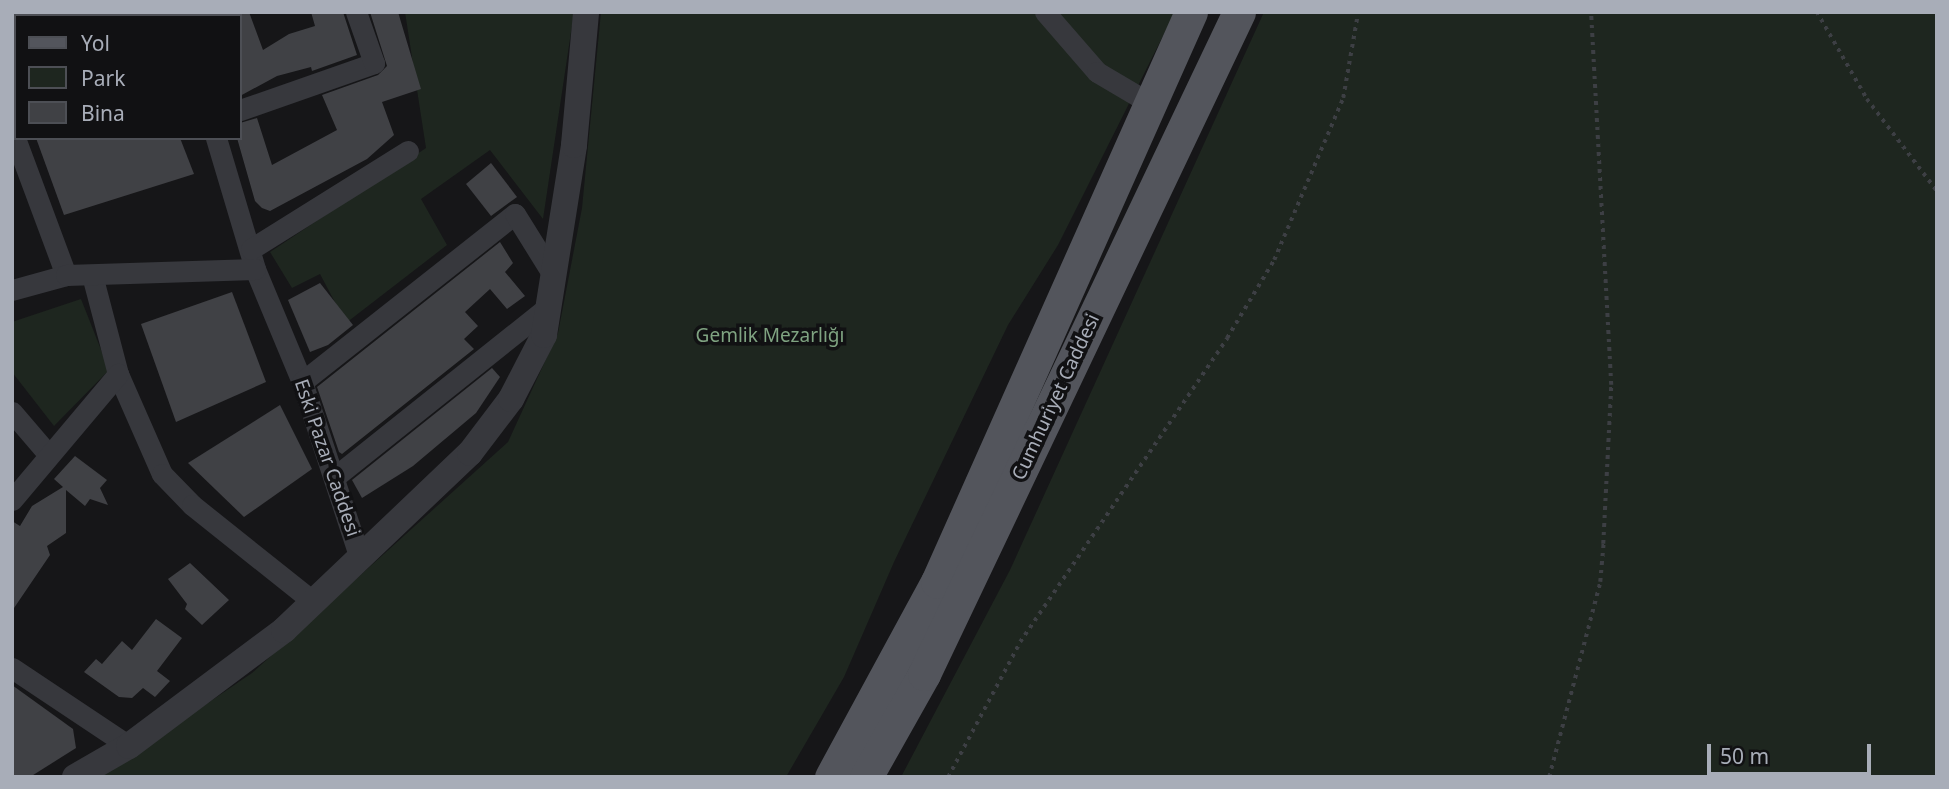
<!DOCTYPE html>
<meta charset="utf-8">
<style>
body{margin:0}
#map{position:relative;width:1949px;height:789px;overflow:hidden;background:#161618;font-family:"Noto Sans",sans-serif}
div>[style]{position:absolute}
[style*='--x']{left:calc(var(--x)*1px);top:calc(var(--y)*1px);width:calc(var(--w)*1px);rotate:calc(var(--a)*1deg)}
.green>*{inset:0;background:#1e261f}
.building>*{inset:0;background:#404145}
.path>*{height:3.5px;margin-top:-1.75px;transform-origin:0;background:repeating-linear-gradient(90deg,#3d3f44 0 3.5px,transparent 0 8.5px)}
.minor>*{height:21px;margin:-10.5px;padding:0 10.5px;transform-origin:10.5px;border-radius:10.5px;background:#37383d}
.tertiary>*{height:26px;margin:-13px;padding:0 13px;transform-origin:13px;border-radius:13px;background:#37383d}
.primary>*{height:33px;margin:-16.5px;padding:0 16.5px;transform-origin:16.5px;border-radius:16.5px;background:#53555c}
span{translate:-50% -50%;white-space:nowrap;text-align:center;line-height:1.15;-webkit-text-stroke:7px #111113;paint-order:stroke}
.park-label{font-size:19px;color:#7fa381}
.street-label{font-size:19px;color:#a8adb8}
.frame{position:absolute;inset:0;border:14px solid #a8adb8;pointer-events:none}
.legend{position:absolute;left:14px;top:14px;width:228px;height:126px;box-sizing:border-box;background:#111113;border:2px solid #4d4f55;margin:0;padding:9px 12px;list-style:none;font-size:21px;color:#a8adb8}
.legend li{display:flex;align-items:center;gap:14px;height:35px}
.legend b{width:35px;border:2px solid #4d4f55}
.scale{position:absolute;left:1707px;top:744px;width:164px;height:32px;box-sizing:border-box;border:4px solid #a8adb8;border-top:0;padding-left:9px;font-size:21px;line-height:24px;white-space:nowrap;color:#a8adb8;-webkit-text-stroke:5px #111113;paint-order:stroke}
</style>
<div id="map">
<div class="green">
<i style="clip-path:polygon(405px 12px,574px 12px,543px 219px,490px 150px,421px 199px,447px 245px,346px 323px,320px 274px,292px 288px,270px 252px,426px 148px)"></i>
<i style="clip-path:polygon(601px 12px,1175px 12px,1058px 245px,1008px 325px,894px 562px,844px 677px,786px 777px,99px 777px,252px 673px,508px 442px,558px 333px,582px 208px)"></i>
<i style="clip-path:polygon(1264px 12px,1937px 12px,1937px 777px,901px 777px,1010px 570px)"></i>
<i style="clip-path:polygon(81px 299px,109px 370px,54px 426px,12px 372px,12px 322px)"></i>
</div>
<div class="building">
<i style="clip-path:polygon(240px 12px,249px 12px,263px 50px,289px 34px,315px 26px,311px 12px,343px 12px,357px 55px,312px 71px,311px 67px,277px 76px,240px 96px)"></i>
<i style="clip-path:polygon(370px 12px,398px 12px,421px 89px,382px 102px,394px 135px,367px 159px,270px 211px,262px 208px,255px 201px,237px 138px,240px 123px,257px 118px,272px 165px,337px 130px,322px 95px,378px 75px,387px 66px)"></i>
<i style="clip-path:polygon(36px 138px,180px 138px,194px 174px,64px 215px)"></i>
<i style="clip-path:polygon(491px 163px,517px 197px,491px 216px,466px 184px)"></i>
<i style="clip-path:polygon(500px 242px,513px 263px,505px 272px,525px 296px,507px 309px,490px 289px,465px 312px,478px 326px,464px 339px,474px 349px,342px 454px,339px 452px,317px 387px)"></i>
<i style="clip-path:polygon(320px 283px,353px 325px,328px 345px,310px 352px,288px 300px)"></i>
<i style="clip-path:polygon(232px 292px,266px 382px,176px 422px,141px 324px)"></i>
<i style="clip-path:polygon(492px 368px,500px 377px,476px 413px,413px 466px,362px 498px,352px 480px)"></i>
<i style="clip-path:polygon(280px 405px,312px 469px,244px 517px,188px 463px)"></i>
<i style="clip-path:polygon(75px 456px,107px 480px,100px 488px,108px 505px,90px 499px,85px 506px,66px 490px,66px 533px,47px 546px,50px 555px,12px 611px,12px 521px,20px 526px,32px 506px,63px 487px,54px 479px)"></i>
<i style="clip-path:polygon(190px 563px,229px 600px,202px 625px,185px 609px,187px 604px,168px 579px)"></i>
<i style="clip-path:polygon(156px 619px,182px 638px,157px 671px,170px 681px,155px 697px,143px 688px,132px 698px,119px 697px,84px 672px,96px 659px,102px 664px,122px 641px,132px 650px)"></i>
<i style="clip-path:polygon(12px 685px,73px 729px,76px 748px,30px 777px,12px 777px)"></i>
</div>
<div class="path">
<i style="--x:1817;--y:12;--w:100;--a:60.1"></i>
<i style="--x:1867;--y:99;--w:116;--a:52.7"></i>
<i style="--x:948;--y:777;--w:153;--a:-61.9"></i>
<i style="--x:1020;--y:642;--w:368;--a:-55.7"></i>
<i style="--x:1227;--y:338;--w:91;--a:-58.9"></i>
<i style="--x:1274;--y:260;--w:176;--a:-66.9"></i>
<i style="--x:1343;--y:98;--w:87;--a:-80.1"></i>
<i style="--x:1549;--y:777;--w:202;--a:-75.3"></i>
<i style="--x:1600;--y:582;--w:38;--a:-85"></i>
<i style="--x:1603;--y:544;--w:159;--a:-87.1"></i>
<i style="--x:1611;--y:385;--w:374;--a:-93.1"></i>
</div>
<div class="minor">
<i style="--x:173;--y:12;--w:4;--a:76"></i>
<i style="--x:1045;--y:12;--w:79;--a:49.1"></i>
<i style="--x:1097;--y:72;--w:59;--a:30.5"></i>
<i style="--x:197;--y:16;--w:11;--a:-22"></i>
<i style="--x:12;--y:88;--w:4;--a:-14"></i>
<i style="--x:240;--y:110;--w:142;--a:-19.3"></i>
<i style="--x:374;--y:63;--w:54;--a:-109.4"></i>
<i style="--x:12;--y:130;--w:155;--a:69.6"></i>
<i style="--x:216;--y:138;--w:137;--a:73.4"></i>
<i style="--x:255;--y:269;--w:122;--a:67.4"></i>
<i style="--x:302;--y:382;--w:182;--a:71.8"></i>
<i style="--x:251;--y:249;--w:185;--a:-32"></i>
<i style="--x:92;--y:275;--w:102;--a:75.3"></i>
<i style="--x:118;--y:374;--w:109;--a:66.3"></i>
<i style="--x:162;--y:474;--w:43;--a:45.9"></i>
<i style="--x:192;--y:505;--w:152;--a:38.6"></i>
<i style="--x:12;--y:290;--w:56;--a:-15.5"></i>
<i style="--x:66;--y:275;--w:189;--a:-1.8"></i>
<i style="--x:302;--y:382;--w:271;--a:-38.3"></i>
<i style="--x:515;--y:214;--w:72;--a:58.1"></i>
<i style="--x:12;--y:412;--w:55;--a:49.4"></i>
<i style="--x:336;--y:476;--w:271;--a:-38.6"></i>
<i style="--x:12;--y:500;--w:165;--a:-49.9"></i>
<i style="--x:12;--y:668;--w:141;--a:33.7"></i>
</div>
<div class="tertiary">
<i style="--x:75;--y:777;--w:62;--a:-29.9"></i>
<i style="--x:129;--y:746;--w:194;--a:-36.8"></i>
<i style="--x:284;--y:630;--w:257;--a:-43.6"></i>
<i style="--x:470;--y:453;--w:68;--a:-52.8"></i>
<i style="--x:511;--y:399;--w:72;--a:-62.7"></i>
<i style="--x:544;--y:335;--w:192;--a:-81"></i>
<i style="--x:574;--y:145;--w:134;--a:-84.8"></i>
</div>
<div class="primary">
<i style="--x:831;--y:777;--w:222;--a:-61.5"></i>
<i style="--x:937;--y:582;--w:624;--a:-65.98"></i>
<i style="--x:866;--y:777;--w:118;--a:-60.6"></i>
<i style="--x:924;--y:674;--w:733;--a:-64.55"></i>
</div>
<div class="park-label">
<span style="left:770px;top:336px">Gemlik Mezarlığı</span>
</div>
<div class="street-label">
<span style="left:1056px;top:397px;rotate:-65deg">Cumhuriyet Caddesi</span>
<span style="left:327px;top:458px;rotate:71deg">Eski Pazar Caddesi</span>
</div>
<div class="frame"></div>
<ul class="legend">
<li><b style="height:9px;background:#53555c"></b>Yol</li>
<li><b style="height:19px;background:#1e261f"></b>Park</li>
<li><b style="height:19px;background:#404145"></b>Bina</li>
</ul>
<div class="scale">50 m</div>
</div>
